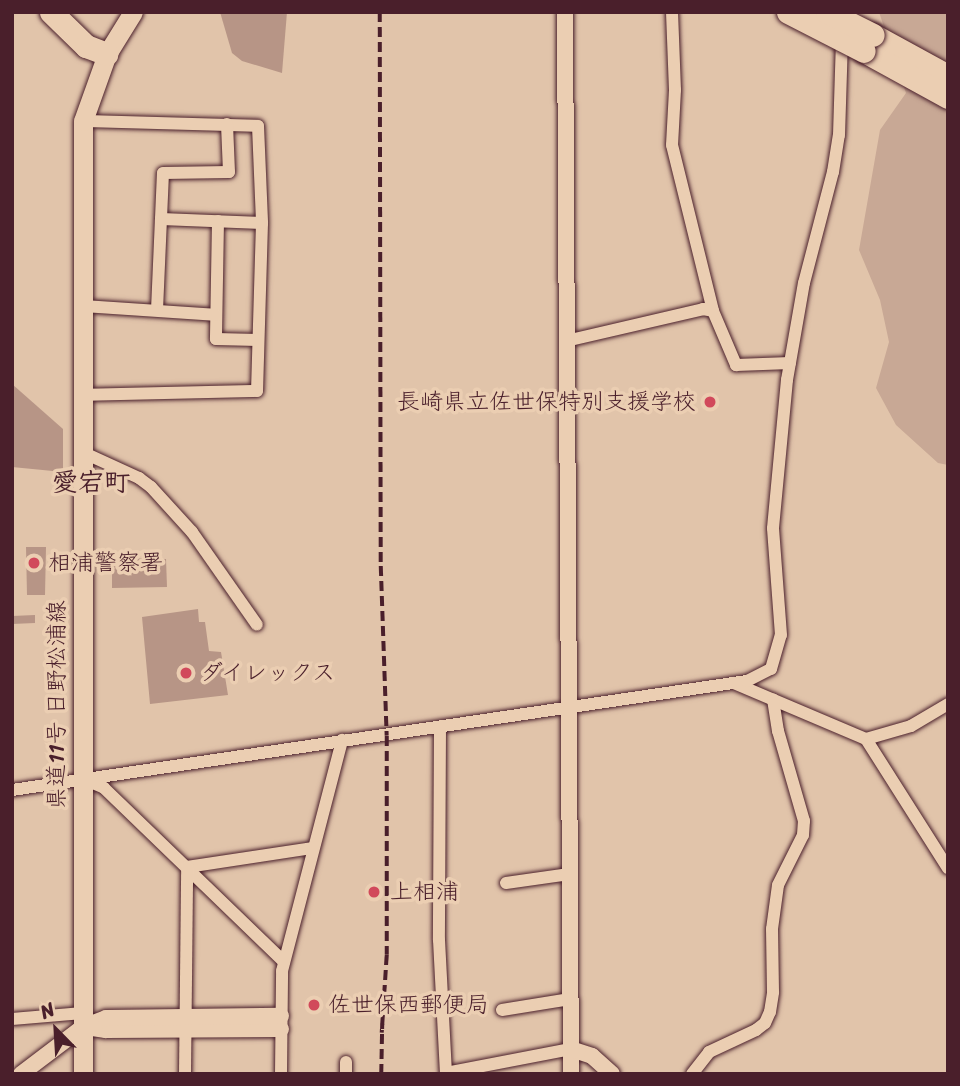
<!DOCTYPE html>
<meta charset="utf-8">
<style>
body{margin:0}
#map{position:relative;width:960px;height:1086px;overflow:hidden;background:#e1c4aa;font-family:Sriracha,"Klee One",sans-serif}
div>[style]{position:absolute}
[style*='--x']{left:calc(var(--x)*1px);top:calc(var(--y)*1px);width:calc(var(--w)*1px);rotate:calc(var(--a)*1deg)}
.green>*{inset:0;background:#c8a895}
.building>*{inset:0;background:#b79586}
.roads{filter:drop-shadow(0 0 2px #4a1f2b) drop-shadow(0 0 2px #4a1f2b)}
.minor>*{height:12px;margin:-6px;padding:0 6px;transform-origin:6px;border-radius:6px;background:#ebceb2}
.tertiary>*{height:16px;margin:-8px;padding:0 8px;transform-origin:8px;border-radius:8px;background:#ebceb2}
.primary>*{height:19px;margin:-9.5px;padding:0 9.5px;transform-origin:9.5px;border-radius:9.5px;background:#ebceb2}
.motorway>*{height:23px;margin:-11.5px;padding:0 11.5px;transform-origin:11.5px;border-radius:11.5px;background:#ebceb2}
.rail>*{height:3.5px;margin-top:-1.75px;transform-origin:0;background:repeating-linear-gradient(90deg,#4a1f2b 0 10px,transparent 0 15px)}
.bridges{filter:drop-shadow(0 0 2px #4a1f2b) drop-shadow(0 0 2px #4a1f2b)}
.motorway-bridge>*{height:23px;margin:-11.5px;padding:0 11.5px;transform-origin:11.5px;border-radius:11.5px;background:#ebceb2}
.dots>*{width:19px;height:19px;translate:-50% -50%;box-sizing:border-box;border:4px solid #ebceb2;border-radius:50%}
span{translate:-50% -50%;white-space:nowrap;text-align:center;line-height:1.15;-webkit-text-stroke:7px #ebceb2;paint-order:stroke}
.poi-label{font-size:23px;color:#4a1f2b}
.right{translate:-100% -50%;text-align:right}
.left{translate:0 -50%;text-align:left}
.street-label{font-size:23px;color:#4a1f2b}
.quarter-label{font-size:26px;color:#4a1f2b;font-weight:700}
.frame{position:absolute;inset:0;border:14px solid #4a1f2b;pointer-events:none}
.north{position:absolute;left:21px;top:995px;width:70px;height:70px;-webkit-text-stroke:5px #ebceb2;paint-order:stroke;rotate:336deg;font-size:19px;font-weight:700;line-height:28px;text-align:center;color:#4a1f2b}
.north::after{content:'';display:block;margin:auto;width:24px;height:32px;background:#4a1f2b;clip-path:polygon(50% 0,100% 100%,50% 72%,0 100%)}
</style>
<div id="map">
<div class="green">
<i style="clip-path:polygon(879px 12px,948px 12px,948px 465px,938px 463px,896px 425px,876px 388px,889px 342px,880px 300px,859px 250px,880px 130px,906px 93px)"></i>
</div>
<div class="building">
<i style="clip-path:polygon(220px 12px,287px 12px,282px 73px,242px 61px,232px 53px)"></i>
<i style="clip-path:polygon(12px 384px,63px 429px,63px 472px,12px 467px)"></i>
<i style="clip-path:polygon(26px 547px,46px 547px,45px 595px,27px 595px)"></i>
<i style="clip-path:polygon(112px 558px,166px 559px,167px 587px,112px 588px)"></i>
<i style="clip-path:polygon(198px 609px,199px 622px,205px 622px,209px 651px,221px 652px,228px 695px,150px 704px,142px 617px)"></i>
<i style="clip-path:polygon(35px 615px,35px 623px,12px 624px,12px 616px)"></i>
</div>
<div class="roads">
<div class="minor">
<i style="--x:672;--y:12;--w:78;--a:87.8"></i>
<i style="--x:675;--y:90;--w:55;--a:93.1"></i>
<i style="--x:672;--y:145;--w:171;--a:76.1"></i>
<i style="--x:713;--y:311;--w:59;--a:66.9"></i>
<i style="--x:736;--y:365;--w:54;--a:-2.1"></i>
<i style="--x:83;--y:121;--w:175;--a:1.6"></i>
<i style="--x:258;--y:126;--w:97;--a:87.6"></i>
<i style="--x:262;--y:223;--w:168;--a:91.7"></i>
<i style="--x:257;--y:391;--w:174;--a:178.7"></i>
<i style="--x:161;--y:219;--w:101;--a:2.3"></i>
<i style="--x:218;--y:221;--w:118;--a:91"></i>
<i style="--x:216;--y:339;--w:42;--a:1.4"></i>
<i style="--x:82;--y:306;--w:134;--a:3.8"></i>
<i style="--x:157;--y:310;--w:137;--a:-87.5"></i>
<i style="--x:163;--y:173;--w:66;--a:-0.9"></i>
<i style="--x:229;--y:172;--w:48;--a:-92.4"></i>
<i style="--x:566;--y:341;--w:141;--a:-13.1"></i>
<i style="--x:703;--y:309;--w:10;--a:11"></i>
<i style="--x:82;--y:452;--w:63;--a:24.5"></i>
<i style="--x:139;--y:478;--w:15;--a:37"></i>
<i style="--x:151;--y:487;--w:61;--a:47.7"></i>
<i style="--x:192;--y:532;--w:113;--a:55"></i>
<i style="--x:734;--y:683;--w:143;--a:23"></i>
<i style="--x:866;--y:739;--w:153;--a:57.6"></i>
<i style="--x:440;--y:728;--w:212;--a:90.3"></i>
<i style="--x:439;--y:940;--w:133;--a:87"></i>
<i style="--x:446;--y:1073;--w:127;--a:-10.9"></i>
<i style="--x:866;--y:739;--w:47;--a:-16.1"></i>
<i style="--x:911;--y:726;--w:43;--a:-30.7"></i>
<i style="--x:81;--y:778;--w:25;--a:23"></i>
<i style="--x:104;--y:788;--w:250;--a:44"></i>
<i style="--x:12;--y:790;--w:743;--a:-8.44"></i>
<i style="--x:747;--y:681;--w:27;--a:-27"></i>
<i style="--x:771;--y:669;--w:35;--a:-74"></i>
<i style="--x:781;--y:635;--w:107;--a:-94.3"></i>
<i style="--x:773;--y:528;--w:149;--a:-84.6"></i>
<i style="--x:787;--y:380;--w:98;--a:-80.1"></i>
<i style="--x:804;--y:283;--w:115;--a:-75.4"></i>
<i style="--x:833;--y:172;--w:37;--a:-81"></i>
<i style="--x:839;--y:135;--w:98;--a:-88.2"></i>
<i style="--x:187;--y:867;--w:126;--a:-8.6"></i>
<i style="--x:506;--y:883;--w:64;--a:-8.1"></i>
<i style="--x:502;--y:1010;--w:69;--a:-9.2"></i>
<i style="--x:12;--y:1019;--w:71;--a:-4.8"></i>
<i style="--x:185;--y:1074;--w:207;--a:-89.4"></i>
<i style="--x:281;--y:1074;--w:103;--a:-89.4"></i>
<i style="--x:282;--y:971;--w:239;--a:-75.4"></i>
<i style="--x:346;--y:1074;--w:12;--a:-90"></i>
<i style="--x:692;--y:1074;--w:28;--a:-52"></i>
<i style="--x:709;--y:1052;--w:52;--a:-25.1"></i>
<i style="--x:756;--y:1030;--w:11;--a:-38"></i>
<i style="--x:765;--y:1023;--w:12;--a:-66"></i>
<i style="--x:770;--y:1012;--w:20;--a:-81"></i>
<i style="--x:773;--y:992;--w:63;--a:-90.9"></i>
<i style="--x:772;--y:929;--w:44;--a:-82.2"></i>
<i style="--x:778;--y:885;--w:56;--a:-63.4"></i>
<i style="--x:803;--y:835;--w:14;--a:-86"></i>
<i style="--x:804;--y:821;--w:94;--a:-106.1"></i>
<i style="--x:778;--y:731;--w:32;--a:-99"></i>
</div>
<div class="tertiary">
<i style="--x:565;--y:12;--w:1062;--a:89.68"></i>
<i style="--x:86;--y:1027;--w:20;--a:9"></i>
<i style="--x:106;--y:1030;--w:175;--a:-0.3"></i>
<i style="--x:571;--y:1049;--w:22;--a:18"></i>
<i style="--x:592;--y:1056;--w:27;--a:42"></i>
<i style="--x:21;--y:1074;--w:78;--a:-37.2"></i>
<i style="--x:83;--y:1027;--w:25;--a:-21"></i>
<i style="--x:106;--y:1018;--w:175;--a:-0.7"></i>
</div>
<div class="primary">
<i style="--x:83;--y:1074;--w:953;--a:-90"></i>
<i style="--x:83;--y:121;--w:71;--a:-70.3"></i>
<i style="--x:107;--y:54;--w:49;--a:-58.2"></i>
</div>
<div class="motorway">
<i style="--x:51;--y:12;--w:49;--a:44.2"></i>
<i style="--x:86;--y:46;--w:22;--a:21"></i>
<i style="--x:873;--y:35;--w:85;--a:28.7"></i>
<i style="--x:864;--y:51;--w:96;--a:28.7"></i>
</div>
</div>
<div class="rail">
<i style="--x:380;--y:12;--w:554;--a:89.9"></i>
<i style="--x:381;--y:566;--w:170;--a:88"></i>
<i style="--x:387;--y:736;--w:219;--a:90"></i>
<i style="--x:387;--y:955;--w:78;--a:93.7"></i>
<i style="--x:381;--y:1074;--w:50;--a:-88.9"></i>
</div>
<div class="bridges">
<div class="motorway-bridge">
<i style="--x:788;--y:12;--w:85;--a:27.2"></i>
<i style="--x:827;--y:12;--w:51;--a:26.6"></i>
</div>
</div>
<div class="dots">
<i style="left:710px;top:402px;background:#d1495b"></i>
<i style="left:34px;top:563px;background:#d1495b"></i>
<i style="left:186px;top:673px;background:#d1495b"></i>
<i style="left:374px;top:892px;background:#d1495b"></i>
<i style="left:314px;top:1005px;background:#d1495b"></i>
</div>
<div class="poi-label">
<span class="right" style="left:696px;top:402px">長崎県立佐世保特別支援学校</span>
<span class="left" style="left:48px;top:563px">相浦警察署</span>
<span class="left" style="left:200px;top:673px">ダイレックス</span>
<span class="left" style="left:390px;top:892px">上相浦</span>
<span class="left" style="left:328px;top:1005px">佐世保西郵便局</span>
</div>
<div class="street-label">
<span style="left:57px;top:705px;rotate:-90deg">県道11号 日野松浦線</span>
</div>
<div class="quarter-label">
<span style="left:91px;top:483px">愛宕町</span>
</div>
<div class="frame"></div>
<div class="north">N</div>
</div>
